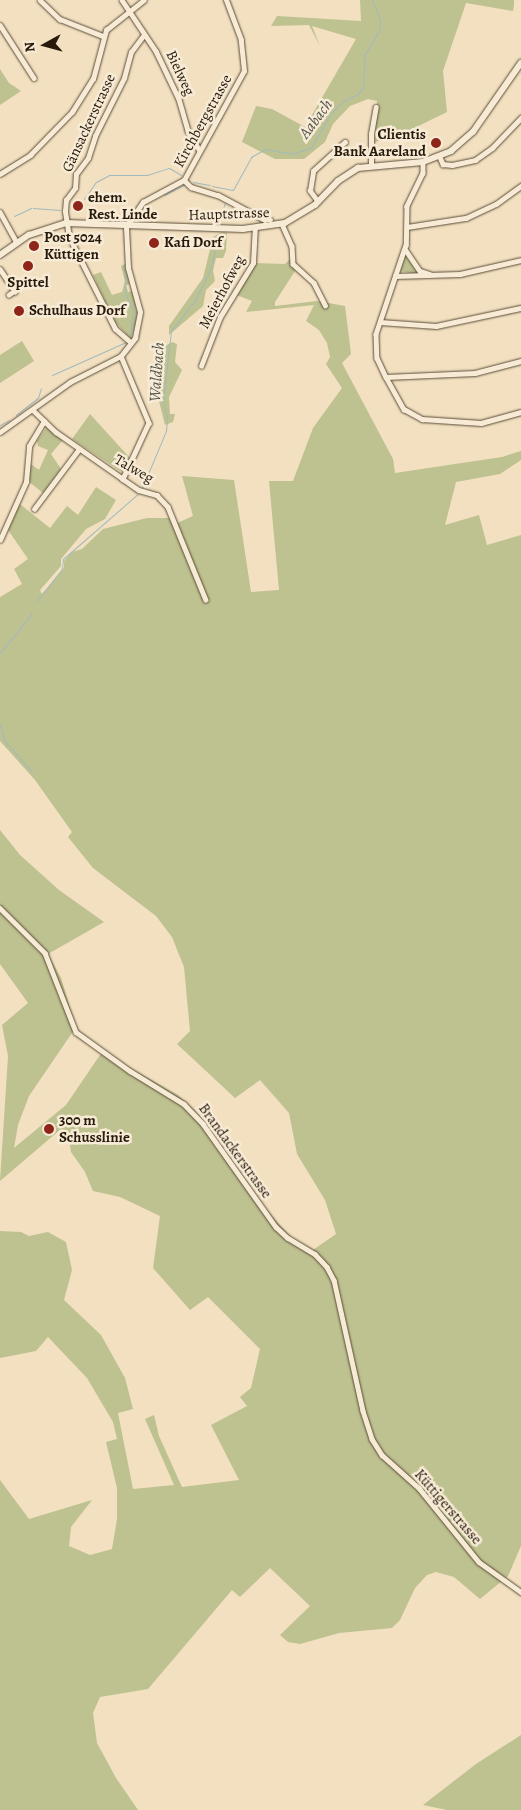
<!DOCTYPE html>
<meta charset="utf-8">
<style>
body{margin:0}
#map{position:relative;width:521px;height:1810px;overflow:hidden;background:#f2e0c0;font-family:Alegreya,serif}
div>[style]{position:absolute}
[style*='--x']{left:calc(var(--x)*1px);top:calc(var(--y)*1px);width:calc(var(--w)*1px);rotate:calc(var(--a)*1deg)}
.green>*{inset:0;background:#bec190}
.stream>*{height:1px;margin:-0.5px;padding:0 0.5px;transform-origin:0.5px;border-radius:0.5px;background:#a1babe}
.roads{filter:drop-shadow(0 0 1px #5a4c38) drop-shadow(0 0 1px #5a4c38)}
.minor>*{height:4.5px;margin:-2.25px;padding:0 2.25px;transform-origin:2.25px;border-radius:2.25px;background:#f7ebd6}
.tertiary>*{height:5.5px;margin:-2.75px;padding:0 2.75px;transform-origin:2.75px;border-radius:2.75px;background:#f7ebd6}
.dots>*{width:14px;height:14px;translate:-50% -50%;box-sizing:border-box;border:2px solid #f7ebd6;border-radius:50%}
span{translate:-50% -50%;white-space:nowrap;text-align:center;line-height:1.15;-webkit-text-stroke:5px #f7ebd6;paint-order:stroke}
.street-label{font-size:15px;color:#271a0b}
.poi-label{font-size:15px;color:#271a0b;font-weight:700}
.right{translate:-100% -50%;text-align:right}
.left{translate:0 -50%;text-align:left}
.water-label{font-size:16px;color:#52524a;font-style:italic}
.north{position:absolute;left:20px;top:20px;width:50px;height:50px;-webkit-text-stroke:4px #f7ebd6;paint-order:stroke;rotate:263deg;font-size:14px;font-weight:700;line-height:20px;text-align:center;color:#271a0b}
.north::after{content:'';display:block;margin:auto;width:18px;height:22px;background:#271a0b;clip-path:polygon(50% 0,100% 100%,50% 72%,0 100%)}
</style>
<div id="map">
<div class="green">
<i style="clip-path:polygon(360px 0,514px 0,514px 5px,513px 11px,466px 3px,443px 71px,447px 112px,404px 133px,375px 142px,377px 101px,368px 99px,350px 106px,333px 124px,325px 142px,304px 159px,275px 159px,242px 142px,256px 106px,272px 109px,305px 127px,356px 39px,312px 26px,320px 46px,309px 25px,271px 26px,277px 16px,361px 21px)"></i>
<i style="clip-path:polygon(0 69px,9px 83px,21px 91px,0 105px)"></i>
<i style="clip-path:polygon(222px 232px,227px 233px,226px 251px,223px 258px,216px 258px,213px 271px,215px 281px,206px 290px,203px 306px,169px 335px,169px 326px,203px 278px,213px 237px)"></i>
<i style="clip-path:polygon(404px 254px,419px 273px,418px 274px,399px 271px)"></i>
<i style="clip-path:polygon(291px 258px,297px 268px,275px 302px,275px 306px,317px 301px,345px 306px,351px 354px,342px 363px,393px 459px,395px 473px,502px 457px,521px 451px,521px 460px,500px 474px,456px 482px,445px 525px,479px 515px,487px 545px,521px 535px,521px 1546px,508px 1576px,480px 1599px,454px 1577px,436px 1572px,427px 1575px,415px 1588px,400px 1620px,392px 1628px,339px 1633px,300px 1644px,288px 1642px,280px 1635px,310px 1606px,270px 1568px,240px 1597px,232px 1590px,148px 1689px,100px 1697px,93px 1713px,97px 1743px,116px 1778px,138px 1810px,0 1810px,0 1480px,29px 1519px,92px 1500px,71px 1527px,69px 1546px,90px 1555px,112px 1549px,117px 1519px,117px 1488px,106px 1442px,117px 1439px,113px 1422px,87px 1378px,48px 1337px,36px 1351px,0 1358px,0 1231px,21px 1232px,29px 1236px,48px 1232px,66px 1242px,72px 1270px,64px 1300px,101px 1335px,125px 1378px,133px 1409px,118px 1413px,133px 1489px,174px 1485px,145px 1419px,154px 1415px,159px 1436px,182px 1487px,239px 1480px,211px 1425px,247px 1406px,240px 1397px,251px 1388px,260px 1349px,208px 1297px,190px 1310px,153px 1268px,160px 1216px,120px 1197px,93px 1191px,85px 1172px,71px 1152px,68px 1132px,61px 1129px,0 1181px,8px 1056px,2px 1025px,28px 1003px,0 964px,0 830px,20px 855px,59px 890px,104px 922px,48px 954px,61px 978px,76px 1027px,29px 1096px,18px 1125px,14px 1148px,66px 1105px,102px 1052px,178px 1095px,194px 1110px,256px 1198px,291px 1237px,313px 1250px,336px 1234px,325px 1200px,297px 1154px,289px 1113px,260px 1080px,235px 1098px,177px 1044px,190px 1031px,184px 967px,172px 937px,156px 916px,93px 868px,68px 837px,72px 832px,35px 780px,0 741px,0 597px,22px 584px,14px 569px,28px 559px,6px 527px,16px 501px,50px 528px,67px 506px,78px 515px,96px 487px,116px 500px,105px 519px,86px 529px,61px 559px,61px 566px,40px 590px,42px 594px,64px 568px,64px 561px,72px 552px,82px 549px,103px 529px,147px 518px,172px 518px,175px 524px,193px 516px,182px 476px,234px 480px,251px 592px,279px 590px,269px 481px,293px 481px,313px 428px,342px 388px,326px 364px,330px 357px,327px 343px,319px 330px,306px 321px,314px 305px,246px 312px,252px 301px,234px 294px,253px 263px,285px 264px)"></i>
<i style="clip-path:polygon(125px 264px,130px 284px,126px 285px,128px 292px,132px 291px,138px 316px,131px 339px,115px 322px,93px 275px,101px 272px,112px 295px,122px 292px,125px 281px,121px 266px)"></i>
<i style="clip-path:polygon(22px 341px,34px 361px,0 383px,0 355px)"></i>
<i style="clip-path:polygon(172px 342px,177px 344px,175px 362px,182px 370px,169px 397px,170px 414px,175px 414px,173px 422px,165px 425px,158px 397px,161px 359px,165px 346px)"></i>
<i style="clip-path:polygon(90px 414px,130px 458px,123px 473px,72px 439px)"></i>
<i style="clip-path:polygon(47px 427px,63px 440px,51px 454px,61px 469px,43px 493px,28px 481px,28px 462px,39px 470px,48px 450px,38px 446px,37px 441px)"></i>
<i style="clip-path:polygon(521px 1735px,521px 1810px,447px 1810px,423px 1805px,476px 1764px)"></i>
</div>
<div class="stream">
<i style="--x:193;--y:182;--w:17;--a:10"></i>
<i style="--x:212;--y:186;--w:21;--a:11"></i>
<i style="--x:233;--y:190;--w:38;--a:-61"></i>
<i style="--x:251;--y:157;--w:16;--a:-30"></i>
<i style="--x:265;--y:149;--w:27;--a:10"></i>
<i style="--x:292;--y:154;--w:20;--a:-18"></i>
<i style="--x:311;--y:148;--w:40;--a:-60.3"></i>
<i style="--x:331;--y:113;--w:19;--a:-43"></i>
<i style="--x:345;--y:100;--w:14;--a:-25"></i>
<i style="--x:358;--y:94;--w:8;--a:-50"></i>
<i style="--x:363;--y:88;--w:34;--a:-87"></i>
<i style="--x:365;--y:54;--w:29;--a:-59"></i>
<i style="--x:380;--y:29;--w:10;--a:-90"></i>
<i style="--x:380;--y:19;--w:21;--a:-113"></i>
<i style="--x:164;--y:195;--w:22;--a:-27"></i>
<i style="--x:84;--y:199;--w:21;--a:-55"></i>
<i style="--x:96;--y:182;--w:15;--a:-28"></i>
<i style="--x:109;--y:175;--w:38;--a:0"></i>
<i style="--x:147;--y:175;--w:23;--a:-18"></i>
<i style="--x:169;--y:168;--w:14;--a:30"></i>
<i style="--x:33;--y:208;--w:27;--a:4"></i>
<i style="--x:14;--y:216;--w:19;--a:-25"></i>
<i style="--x:218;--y:223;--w:21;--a:-71"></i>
<i style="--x:124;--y:268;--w:27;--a:86"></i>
<i style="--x:126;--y:295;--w:17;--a:65"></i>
<i style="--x:133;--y:310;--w:25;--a:97"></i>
<i style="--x:52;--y:375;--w:81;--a:-24"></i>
<i style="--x:16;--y:415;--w:28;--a:-38"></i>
<i style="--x:38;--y:398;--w:10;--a:-73"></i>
<i style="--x:0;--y:425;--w:10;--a:-29"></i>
<i style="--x:142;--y:488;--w:62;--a:-67.2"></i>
<i style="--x:166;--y:431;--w:12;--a:-85"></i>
<i style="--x:167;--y:419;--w:19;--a:-102"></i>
<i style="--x:163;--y:400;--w:69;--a:-83.4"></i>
<i style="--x:171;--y:331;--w:37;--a:-52"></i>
<i style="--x:194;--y:302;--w:33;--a:-63"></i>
<i style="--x:209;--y:273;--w:38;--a:-75"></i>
<i style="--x:36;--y:602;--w:42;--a:-51.8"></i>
<i style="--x:62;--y:569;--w:10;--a:-84"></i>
<i style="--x:63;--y:559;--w:101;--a:-41"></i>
<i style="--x:0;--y:653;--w:51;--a:-51.3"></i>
<i style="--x:0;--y:724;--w:16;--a:76"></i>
<i style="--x:4;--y:740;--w:43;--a:48.8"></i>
</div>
<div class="roads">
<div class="minor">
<i style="--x:40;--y:0;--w:28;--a:44"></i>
<i style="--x:60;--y:19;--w:46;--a:21.6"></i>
<i style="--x:122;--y:0;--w:61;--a:56.3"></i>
<i style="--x:156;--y:51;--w:53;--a:64.4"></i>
<i style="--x:179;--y:99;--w:33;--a:74"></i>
<i style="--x:188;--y:131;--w:21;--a:59"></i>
<i style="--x:0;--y:25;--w:63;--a:57.3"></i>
<i style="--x:440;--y:157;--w:8;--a:67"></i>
<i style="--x:443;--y:164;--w:9;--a:6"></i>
<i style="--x:452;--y:165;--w:24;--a:-12"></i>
<i style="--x:475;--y:160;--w:21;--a:-35"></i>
<i style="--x:492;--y:148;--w:42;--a:-46"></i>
<i style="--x:423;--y:162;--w:11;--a:90"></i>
<i style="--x:423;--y:173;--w:37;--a:116"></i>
<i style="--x:407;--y:206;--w:39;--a:91"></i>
<i style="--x:406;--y:245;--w:94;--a:108.6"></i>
<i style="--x:376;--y:334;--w:24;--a:88"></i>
<i style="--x:377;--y:358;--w:21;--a:65"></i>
<i style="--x:386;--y:377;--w:89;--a:-2.6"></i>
<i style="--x:475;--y:373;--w:48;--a:-14.6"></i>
<i style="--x:371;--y:165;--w:31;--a:-90"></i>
<i style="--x:371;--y:134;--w:27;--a:-80"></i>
<i style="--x:0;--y:174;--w:36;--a:-32"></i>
<i style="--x:30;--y:155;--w:60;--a:-45.7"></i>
<i style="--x:72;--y:112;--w:39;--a:-58"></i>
<i style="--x:93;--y:79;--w:51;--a:-75.1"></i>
<i style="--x:106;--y:30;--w:48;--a:-38.3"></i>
<i style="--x:184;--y:180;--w:10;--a:45"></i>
<i style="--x:191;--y:187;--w:28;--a:17"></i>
<i style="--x:218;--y:195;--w:53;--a:28"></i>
<i style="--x:265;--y:220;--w:6;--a:0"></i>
<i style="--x:318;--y:202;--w:14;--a:-126"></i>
<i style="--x:310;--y:191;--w:20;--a:-81"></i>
<i style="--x:313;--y:171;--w:43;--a:-42.2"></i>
<i style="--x:0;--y:212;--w:35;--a:61"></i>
<i style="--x:282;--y:224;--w:24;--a:66"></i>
<i style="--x:292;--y:246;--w:18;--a:87"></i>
<i style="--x:293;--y:264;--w:28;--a:42"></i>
<i style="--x:314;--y:283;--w:25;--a:63"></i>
<i style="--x:407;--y:227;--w:60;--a:-8.7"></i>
<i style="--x:466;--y:218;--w:33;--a:-25"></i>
<i style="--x:496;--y:204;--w:31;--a:-36"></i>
<i style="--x:405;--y:249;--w:27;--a:56"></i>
<i style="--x:420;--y:271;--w:10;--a:17"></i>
<i style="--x:0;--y:269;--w:27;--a:56"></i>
<i style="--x:15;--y:291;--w:7;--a:146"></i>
<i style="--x:395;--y:276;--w:65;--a:-1.8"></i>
<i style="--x:460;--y:274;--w:63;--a:-12.9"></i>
<i style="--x:380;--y:322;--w:56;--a:4.1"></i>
<i style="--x:436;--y:326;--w:87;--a:-12"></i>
<i style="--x:131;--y:343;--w:21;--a:-139"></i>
<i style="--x:115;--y:329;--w:103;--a:-116.6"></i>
<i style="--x:69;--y:237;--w:26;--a:-99"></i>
<i style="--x:65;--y:211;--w:11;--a:-85"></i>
<i style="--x:66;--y:200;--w:15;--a:-53"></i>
<i style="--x:75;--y:188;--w:14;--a:-86"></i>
<i style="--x:76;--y:174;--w:20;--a:-53"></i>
<i style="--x:88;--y:158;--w:23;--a:-72"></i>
<i style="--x:95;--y:136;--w:65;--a:-63.4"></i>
<i style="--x:124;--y:78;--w:27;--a:-75"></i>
<i style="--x:131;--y:52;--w:21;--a:-53"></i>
<i style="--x:121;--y:356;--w:73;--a:67.3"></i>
<i style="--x:149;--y:423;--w:62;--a:114.9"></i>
<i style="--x:201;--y:366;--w:53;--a:-68.8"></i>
<i style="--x:220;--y:317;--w:63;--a:-58.6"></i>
<i style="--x:253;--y:263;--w:35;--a:-87"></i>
<i style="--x:386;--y:377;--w:37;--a:61"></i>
<i style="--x:404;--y:409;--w:21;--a:29"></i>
<i style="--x:422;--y:419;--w:59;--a:3.9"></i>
<i style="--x:481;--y:423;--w:41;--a:-15.4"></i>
<i style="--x:33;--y:410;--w:32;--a:44"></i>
<i style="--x:56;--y:432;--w:82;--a:35"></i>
<i style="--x:123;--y:479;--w:19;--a:35"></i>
<i style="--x:139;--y:490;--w:19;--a:16"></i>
<i style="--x:157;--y:495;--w:16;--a:47"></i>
<i style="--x:168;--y:507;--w:100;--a:67.8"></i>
<i style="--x:0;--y:432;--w:86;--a:-35.5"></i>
<i style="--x:70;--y:382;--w:57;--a:-27"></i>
<i style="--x:121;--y:356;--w:23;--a:-52"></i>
<i style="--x:135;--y:338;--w:26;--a:-79"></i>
<i style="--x:140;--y:312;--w:46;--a:-105.3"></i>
<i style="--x:128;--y:268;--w:41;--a:-92.8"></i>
<i style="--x:126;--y:227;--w:30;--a:-56"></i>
<i style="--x:143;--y:202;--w:47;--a:-28.2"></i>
<i style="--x:184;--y:180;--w:124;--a:-61.2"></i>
<i style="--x:244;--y:71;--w:31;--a:-96"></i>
<i style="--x:241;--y:40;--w:43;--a:-110.6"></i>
<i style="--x:34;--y:509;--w:75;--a:-53.1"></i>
<i style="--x:0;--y:540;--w:64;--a:-65.9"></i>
<i style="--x:26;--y:482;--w:36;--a:-85"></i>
<i style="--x:29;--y:446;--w:29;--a:-59"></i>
<i style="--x:0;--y:908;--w:64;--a:45"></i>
<i style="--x:45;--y:953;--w:85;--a:68.6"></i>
<i style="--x:76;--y:1032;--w:67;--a:35.8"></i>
<i style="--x:130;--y:1071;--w:63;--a:31.4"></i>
<i style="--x:184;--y:1104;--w:28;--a:46"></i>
<i style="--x:203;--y:1124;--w:126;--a:54.7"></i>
<i style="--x:276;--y:1227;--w:16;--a:43"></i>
<i style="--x:288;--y:1238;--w:31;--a:31"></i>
<i style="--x:315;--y:1254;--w:18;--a:47"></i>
<i style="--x:327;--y:1267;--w:15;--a:62"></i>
<i style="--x:334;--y:1280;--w:134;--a:77.5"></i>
<i style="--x:363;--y:1411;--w:29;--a:72"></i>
<i style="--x:372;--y:1439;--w:19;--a:58"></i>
<i style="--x:382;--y:1455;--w:50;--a:41.7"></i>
<i style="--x:419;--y:1488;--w:95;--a:51"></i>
<i style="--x:479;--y:1562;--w:52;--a:35.5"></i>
</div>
<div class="tertiary">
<i style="--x:0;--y:255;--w:35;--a:-35"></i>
<i style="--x:29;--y:235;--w:39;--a:-18"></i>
<i style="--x:66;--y:223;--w:177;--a:1.9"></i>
<i style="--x:243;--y:229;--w:42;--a:-8.1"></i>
<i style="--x:285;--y:223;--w:35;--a:-31"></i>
<i style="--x:315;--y:205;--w:33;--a:-46"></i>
<i style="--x:338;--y:181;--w:24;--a:-33"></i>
<i style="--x:358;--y:168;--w:65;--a:-5.3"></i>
<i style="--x:423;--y:162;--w:30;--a:-21"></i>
<i style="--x:451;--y:151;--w:29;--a:-41"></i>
<i style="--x:473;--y:132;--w:84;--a:-55.2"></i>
</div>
</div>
<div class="dots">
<i style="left:436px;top:143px;background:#8f2418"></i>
<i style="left:78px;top:206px;background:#8f2418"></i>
<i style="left:154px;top:243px;background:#8f2418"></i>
<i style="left:34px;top:246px;background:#8f2418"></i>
<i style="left:28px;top:266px;background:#8f2418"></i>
<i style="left:19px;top:311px;background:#8f2418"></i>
<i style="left:49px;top:1129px;background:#8f2418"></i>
</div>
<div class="street-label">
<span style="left:180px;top:73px;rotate:65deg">Bielweg</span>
<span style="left:203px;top:121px;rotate:-61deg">Kirchbergstrasse</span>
<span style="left:89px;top:123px;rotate:-65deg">Gänsackerstrasse</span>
<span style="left:229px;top:214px;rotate:-2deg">Hauptstrasse</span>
<span style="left:222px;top:292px;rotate:-62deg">Meierhofweg</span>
<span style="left:134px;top:469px;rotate:30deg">Talweg</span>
<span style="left:235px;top:1151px;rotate:54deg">Brandackerstrasse</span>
<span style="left:448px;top:1507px;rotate:49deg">Küttigerstrasse</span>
</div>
<div class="poi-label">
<span class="right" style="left:426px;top:143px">Clientis<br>Bank Aareland</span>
<span class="left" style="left:88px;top:206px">ehem.<br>Rest. Linde</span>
<span class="left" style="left:44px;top:246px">Post 5024<br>Küttigen</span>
<span class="left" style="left:164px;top:243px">Kafi Dorf</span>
<span style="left:28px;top:283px">Spittel</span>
<span class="left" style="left:29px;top:311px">Schulhaus Dorf</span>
<span class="left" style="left:59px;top:1129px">300 m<br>Schusslinie</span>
</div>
<div class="water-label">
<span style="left:316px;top:119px;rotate:-53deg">Aabach</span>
<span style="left:157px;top:372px;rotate:-86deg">Waldbach</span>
</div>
<div class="north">N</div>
</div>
